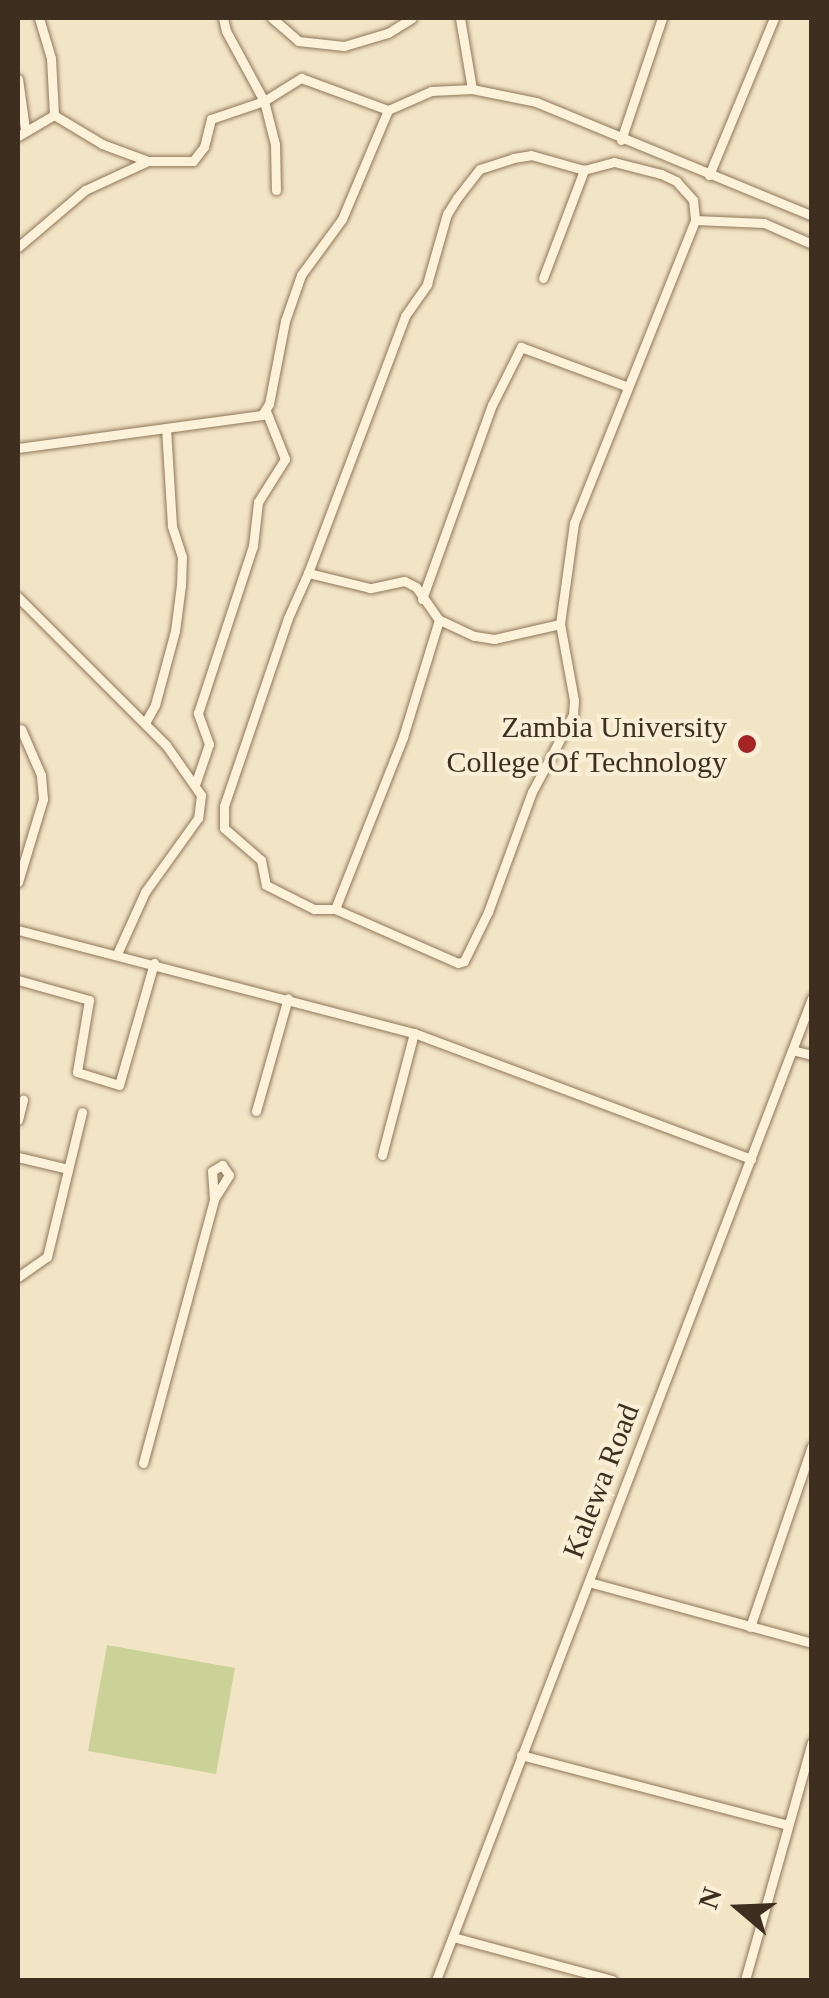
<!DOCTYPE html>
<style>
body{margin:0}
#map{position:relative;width:829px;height:1998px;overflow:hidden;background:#f2e5c6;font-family:Georgia,serif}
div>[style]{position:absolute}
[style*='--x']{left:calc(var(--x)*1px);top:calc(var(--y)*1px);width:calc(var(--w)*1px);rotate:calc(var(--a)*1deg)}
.green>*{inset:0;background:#cbd298}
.roads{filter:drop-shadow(0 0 2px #8f7659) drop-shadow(0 0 2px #8f7659)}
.minor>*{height:9px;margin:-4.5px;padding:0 4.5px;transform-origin:4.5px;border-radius:4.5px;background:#fcf2da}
.dots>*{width:28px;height:28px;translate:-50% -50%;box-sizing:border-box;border:5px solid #f9efd6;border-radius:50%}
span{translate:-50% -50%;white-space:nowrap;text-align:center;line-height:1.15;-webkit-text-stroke:8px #f9efd6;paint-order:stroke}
.poi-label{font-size:30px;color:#3e2e1f}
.right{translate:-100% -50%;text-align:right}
.street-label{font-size:30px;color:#3e2e1f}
.frame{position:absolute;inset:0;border:20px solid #3e2e1f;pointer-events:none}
.north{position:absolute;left:689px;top:1858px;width:100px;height:100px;-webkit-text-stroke:8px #f9efd6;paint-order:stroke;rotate:289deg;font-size:28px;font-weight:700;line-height:40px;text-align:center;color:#3e2e1f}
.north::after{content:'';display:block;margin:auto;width:35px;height:45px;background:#3e2e1f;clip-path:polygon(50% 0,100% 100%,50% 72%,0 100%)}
</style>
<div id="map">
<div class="green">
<i style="clip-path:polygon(107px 1645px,235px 1668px,216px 1774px,88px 1751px)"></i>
</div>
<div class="roads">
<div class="minor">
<i style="--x:39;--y:18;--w:42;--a:73.3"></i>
<i style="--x:51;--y:58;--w:57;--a:87"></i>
<i style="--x:223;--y:18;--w:13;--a:77"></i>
<i style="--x:226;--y:31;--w:80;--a:61.5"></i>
<i style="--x:264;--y:101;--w:44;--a:-31.9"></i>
<i style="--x:301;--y:78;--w:93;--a:20.2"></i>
<i style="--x:272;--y:18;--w:35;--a:41"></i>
<i style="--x:298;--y:41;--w:46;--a:6.2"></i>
<i style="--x:344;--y:46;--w:46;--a:-16.5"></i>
<i style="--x:388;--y:33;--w:28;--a:-32"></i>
<i style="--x:460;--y:18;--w:72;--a:80.4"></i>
<i style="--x:18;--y:79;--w:49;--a:81.9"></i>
<i style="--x:18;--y:136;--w:42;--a:-30.3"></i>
<i style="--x:54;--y:115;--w:56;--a:31.1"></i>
<i style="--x:102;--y:144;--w:49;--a:20.3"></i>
<i style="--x:148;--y:161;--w:45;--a:0"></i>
<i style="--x:193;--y:161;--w:18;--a:-52"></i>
<i style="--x:204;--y:147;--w:29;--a:-76"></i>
<i style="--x:211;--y:119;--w:56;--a:-18.8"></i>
<i style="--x:264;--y:101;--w:44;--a:75.7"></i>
<i style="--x:275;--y:144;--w:46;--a:88.8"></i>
<i style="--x:621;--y:140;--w:129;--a:-71.4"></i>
<i style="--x:709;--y:175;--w:170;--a:-67.5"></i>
<i style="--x:18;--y:247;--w:88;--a:-40.4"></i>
<i style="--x:85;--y:190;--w:69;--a:-24.7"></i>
<i style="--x:543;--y:278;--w:116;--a:-69.2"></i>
<i style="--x:584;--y:170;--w:31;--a:-15"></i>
<i style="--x:614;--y:162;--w:49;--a:14.3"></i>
<i style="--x:661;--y:174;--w:17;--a:25"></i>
<i style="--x:676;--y:181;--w:25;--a:48"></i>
<i style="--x:693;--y:200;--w:20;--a:84"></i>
<i style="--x:18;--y:448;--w:246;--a:-7.7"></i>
<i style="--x:262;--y:415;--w:13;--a:-58"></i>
<i style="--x:269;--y:404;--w:85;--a:-79.1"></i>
<i style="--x:285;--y:321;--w:49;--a:-70.8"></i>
<i style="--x:301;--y:275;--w:69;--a:-53.8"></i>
<i style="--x:342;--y:219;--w:118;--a:-67.1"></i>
<i style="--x:388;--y:110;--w:47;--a:-23.8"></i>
<i style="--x:431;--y:91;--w:41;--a:-2.8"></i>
<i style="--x:472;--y:89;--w:65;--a:11.5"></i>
<i style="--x:536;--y:102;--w:299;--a:22.4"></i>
<i style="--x:308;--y:573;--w:275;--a:-69.3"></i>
<i style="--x:405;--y:316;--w:39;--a:-55"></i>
<i style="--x:427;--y:284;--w:73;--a:-74.1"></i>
<i style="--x:447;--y:214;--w:19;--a:-58"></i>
<i style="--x:457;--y:198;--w:37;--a:-52"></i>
<i style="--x:480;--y:169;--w:35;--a:-18"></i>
<i style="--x:513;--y:158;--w:18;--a:-9"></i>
<i style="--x:531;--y:155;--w:55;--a:15.8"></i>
<i style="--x:18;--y:597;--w:209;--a:45"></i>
<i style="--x:166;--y:745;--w:61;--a:55"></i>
<i style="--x:201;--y:795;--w:23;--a:97"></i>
<i style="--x:198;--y:818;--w:91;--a:125.6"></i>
<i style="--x:145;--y:892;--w:68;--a:114.3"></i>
<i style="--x:422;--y:599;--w:206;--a:-70.2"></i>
<i style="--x:492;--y:405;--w:65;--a:-63.4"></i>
<i style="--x:521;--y:347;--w:112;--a:20.4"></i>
<i style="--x:560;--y:624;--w:68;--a:167.2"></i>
<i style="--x:494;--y:639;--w:20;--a:-171"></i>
<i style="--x:474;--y:636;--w:38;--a:-155"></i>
<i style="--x:439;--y:620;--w:40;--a:-124.9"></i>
<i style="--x:416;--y:587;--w:13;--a:-153"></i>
<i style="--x:404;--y:581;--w:35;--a:168"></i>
<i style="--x:370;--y:588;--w:64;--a:-166.4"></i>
<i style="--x:308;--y:573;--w:49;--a:114"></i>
<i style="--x:288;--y:618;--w:199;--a:108.8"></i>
<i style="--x:224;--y:806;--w:22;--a:90"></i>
<i style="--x:224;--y:828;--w:49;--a:40.9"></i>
<i style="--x:261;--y:860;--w:25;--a:79"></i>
<i style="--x:266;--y:885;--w:54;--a:26.6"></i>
<i style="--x:314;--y:909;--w:21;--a:0"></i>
<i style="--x:335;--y:909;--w:134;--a:23.7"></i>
<i style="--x:458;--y:963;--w:6;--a:-18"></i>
<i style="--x:464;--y:961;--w:55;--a:-63.9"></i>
<i style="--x:488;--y:912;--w:128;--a:-69.9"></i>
<i style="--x:532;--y:792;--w:87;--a:-62"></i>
<i style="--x:573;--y:715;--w:15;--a:-86"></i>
<i style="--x:574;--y:700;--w:77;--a:-100.4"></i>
<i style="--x:560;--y:624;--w:102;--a:-82.1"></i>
<i style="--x:574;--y:523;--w:326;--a:-68.2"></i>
<i style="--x:695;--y:220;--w:69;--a:2.5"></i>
<i style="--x:764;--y:223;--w:52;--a:23.6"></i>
<i style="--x:145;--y:723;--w:21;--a:-61"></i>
<i style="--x:155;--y:705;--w:77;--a:-74.9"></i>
<i style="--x:175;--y:631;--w:46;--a:-82.6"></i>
<i style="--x:181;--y:585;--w:28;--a:-88"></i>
<i style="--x:182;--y:557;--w:33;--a:-108"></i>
<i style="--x:172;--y:526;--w:98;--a:-93.5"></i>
<i style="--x:196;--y:782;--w:40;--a:-71.1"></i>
<i style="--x:209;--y:744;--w:33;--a:-110"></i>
<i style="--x:198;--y:713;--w:176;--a:-71.8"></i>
<i style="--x:253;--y:546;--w:44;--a:-83.5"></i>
<i style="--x:258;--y:502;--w:51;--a:-57.9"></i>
<i style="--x:285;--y:459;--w:52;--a:-111.6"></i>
<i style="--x:18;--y:882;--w:87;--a:-73.2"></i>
<i style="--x:43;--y:799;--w:24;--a:-95"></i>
<i style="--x:41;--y:775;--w:50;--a:-113.5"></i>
<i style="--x:335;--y:909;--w:185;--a:-68.4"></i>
<i style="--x:403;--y:737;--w:122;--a:-72.9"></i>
<i style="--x:18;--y:930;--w:409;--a:14.6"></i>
<i style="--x:414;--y:1033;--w:360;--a:20.5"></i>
<i style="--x:18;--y:980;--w:74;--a:15.7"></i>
<i style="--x:89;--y:1000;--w:73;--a:99.5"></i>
<i style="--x:77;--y:1072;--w:44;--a:17.2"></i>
<i style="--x:119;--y:1085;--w:127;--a:-74"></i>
<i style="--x:792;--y:1050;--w:21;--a:14"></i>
<i style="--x:256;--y:1111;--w:117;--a:-74.2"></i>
<i style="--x:18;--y:1120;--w:21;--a:-76"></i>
<i style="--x:382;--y:1155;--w:126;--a:-75.3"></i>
<i style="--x:18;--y:1157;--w:51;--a:13.5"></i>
<i style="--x:18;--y:1277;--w:35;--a:-35"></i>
<i style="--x:47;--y:1257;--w:149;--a:-76.4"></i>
<i style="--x:143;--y:1463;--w:273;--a:-74.9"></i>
<i style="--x:214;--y:1199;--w:28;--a:-94"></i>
<i style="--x:212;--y:1171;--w:12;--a:-31"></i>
<i style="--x:222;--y:1165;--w:12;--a:55"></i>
<i style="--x:229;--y:1175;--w:28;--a:122"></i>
<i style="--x:589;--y:1582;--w:231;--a:15.3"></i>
<i style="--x:750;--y:1627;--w:191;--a:-71.1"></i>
<i style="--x:521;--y:1755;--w:276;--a:14.7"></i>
<i style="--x:453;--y:1937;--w:165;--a:15.1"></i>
<i style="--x:436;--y:1980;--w:1052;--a:-69.05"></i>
<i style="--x:745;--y:1980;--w:247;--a:-74.3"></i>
</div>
</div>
<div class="dots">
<i style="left:747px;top:744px;background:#a42425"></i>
</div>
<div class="poi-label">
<span class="right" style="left:727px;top:744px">Zambia University<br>College Of Technology</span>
</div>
<div class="street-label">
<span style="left:601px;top:1481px;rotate:-69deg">Kalewa Road</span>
</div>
<div class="frame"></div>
<div class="north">N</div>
</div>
